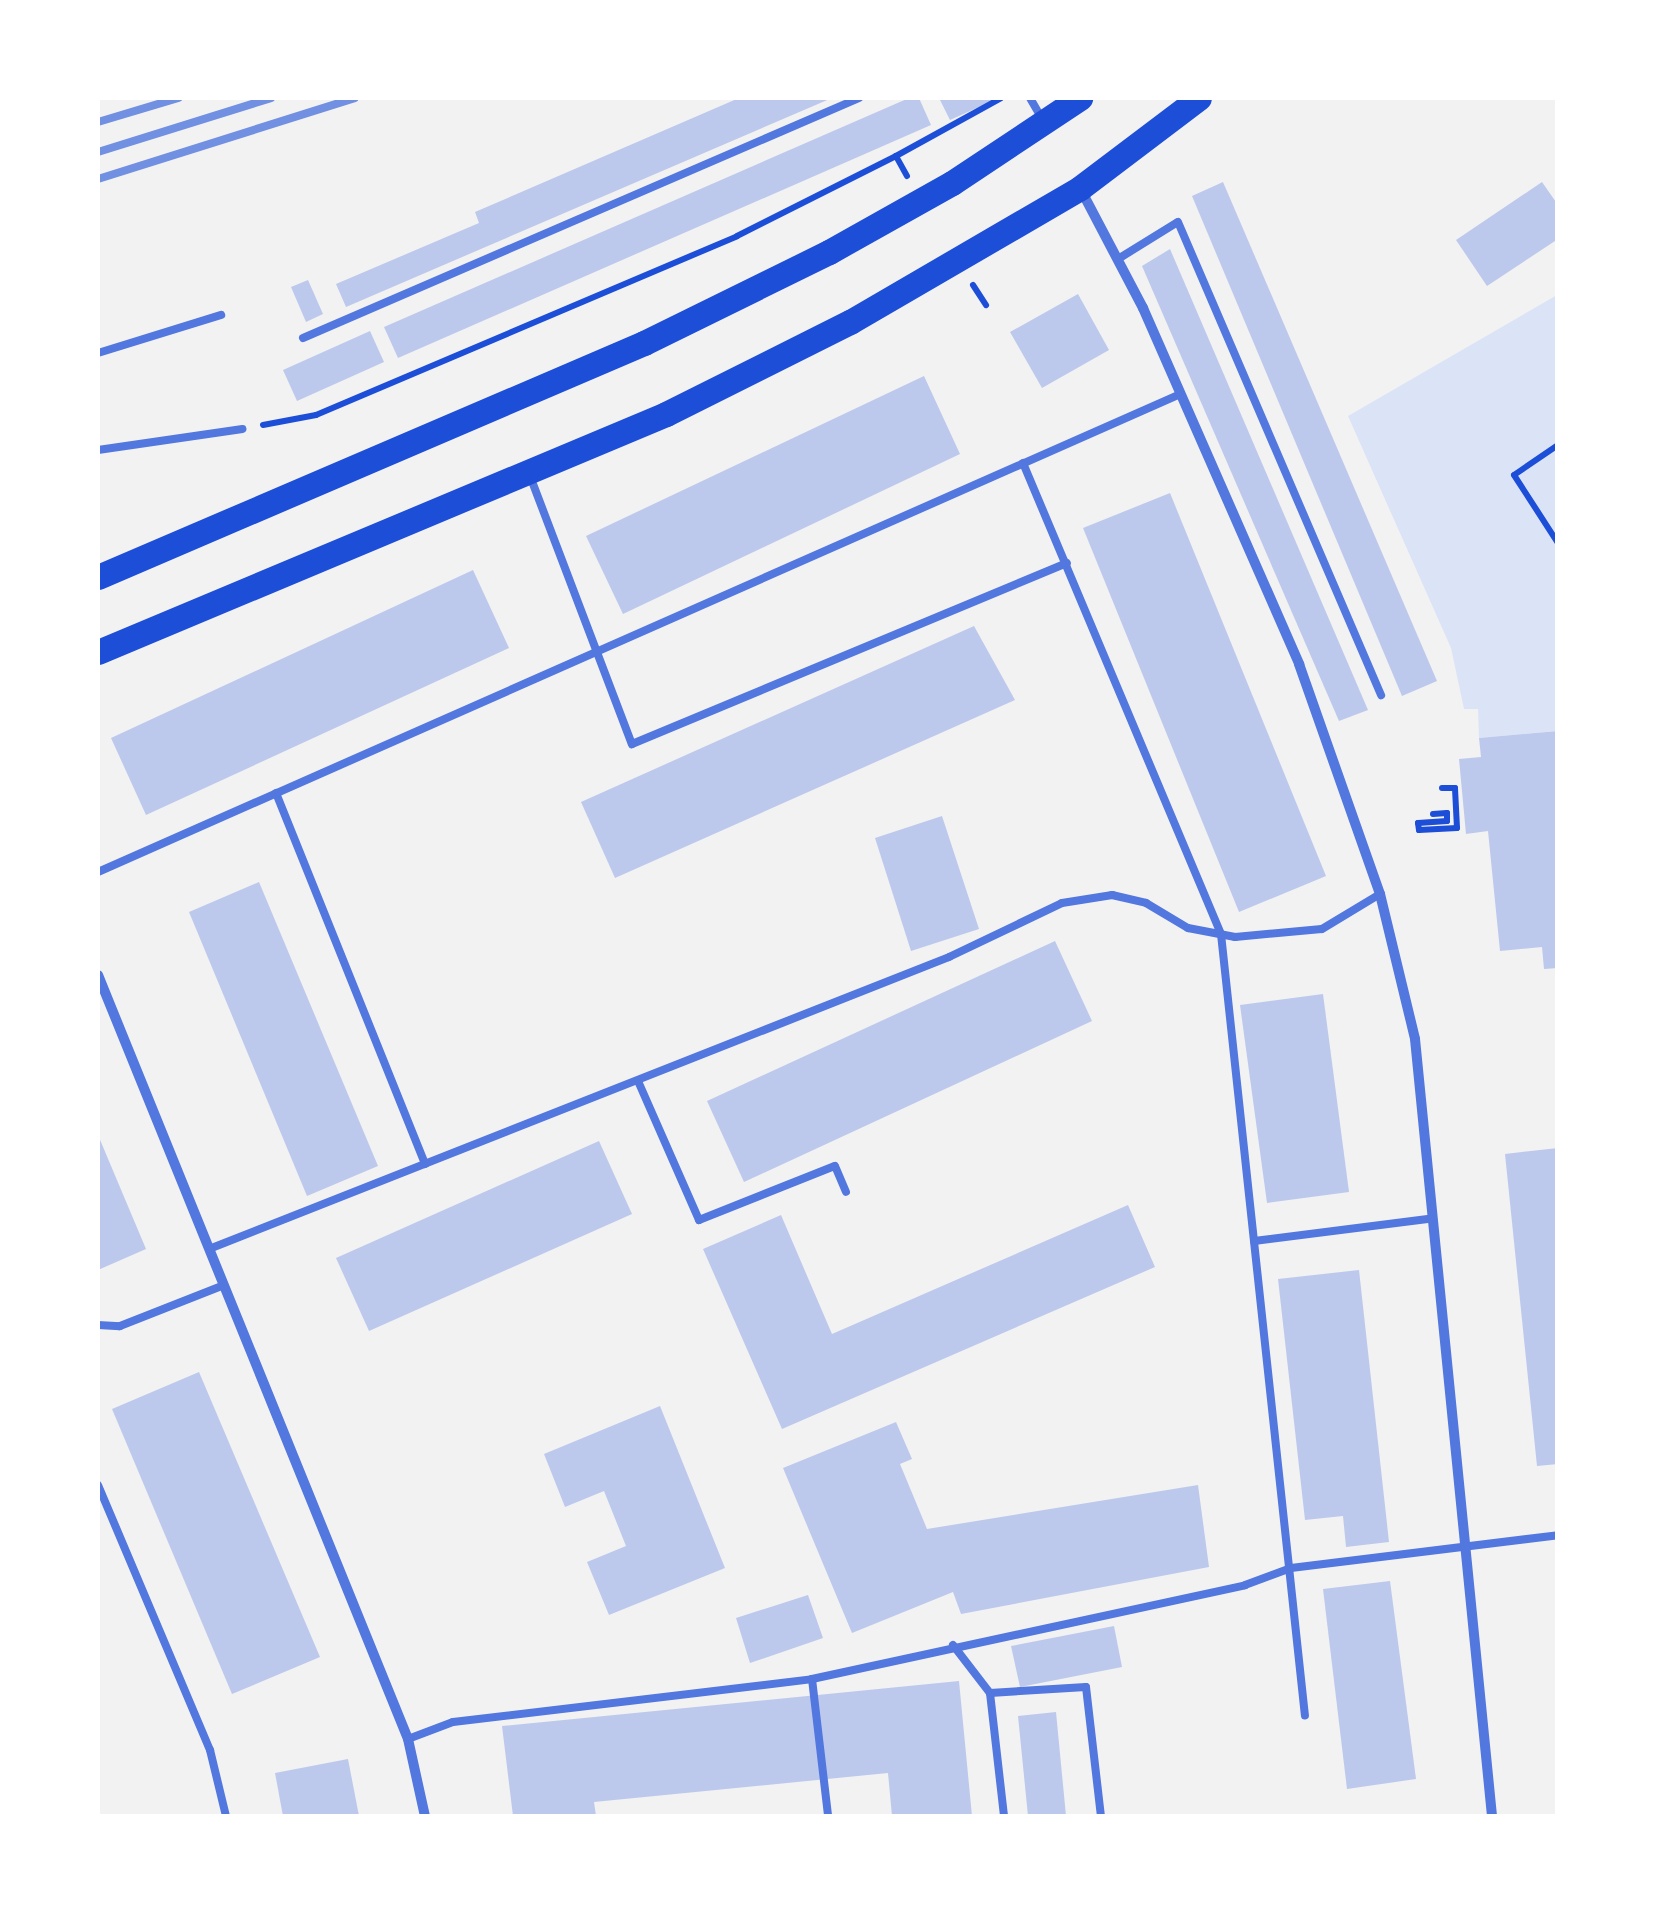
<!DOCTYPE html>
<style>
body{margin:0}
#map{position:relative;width:1655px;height:1914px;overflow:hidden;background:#f2f2f2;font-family:Barlow,sans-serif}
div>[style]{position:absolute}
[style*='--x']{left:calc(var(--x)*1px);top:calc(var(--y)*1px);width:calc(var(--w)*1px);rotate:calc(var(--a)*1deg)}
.green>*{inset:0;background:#dbe4f7}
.building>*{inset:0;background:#bdc9ec}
.path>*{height:6px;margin:-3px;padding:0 3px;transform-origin:3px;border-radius:3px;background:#1d4ed8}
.service>*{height:8px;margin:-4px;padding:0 4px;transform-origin:4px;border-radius:4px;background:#5277de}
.minor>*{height:10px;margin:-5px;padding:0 5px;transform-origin:5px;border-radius:5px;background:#5277de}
.primary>*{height:25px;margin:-12.5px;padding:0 12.5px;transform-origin:12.5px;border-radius:12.5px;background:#1d4ed8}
.rail>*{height:8px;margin:-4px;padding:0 4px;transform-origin:4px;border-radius:4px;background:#7290e2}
span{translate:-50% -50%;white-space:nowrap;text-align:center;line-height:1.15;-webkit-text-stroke:8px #fff;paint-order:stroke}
.frame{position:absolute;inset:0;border:100px solid #fff;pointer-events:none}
</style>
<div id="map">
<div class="green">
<i style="clip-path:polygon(1557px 295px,1557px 731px,1479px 738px,1478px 709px,1464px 709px,1451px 648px,1348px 416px)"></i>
</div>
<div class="building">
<i style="clip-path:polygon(739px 98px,832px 98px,346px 307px,336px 284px,479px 223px,475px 212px)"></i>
<i style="clip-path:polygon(909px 98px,919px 98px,931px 125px,398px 358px,384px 327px)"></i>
<i style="clip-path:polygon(939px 98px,999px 98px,950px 120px)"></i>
<i style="clip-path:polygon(1223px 182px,1437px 681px,1402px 696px,1192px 196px)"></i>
<i style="clip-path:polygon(1542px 182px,1558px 205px,1558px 239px,1487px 286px,1456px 240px)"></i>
<i style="clip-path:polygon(1170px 249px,1368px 710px,1339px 721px,1142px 266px)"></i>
<i style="clip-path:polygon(308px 280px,323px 314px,306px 322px,291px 287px)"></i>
<i style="clip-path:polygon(1078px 294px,1109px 350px,1042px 388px,1010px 332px)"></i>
<i style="clip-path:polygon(370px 331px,384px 362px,297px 401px,283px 370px)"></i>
<i style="clip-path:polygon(924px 376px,960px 454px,623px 614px,586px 536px)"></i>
<i style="clip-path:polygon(1170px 493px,1326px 876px,1239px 912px,1083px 528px)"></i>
<i style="clip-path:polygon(473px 570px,509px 648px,146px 815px,111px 738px)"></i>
<i style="clip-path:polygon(974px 626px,1015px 700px,615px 878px,581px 802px)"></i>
<i style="clip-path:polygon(1558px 731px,1558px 968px,1544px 969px,1542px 947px,1500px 951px,1488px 831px,1466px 834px,1459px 759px,1481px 757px,1479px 738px)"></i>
<i style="clip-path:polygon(942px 816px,979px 929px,911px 951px,875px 838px)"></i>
<i style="clip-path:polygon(259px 882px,378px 1166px,307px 1196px,189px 912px)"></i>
<i style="clip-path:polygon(1055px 941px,1092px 1021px,744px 1182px,707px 1101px)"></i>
<i style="clip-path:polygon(1323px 994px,1349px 1192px,1267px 1203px,1240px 1005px)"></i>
<i style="clip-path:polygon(98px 1135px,146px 1249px,98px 1270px)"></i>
<i style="clip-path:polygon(599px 1141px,632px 1214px,369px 1331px,336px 1258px)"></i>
<i style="clip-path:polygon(1558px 1148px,1558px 1464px,1537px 1466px,1505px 1154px)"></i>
<i style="clip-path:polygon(1128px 1205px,1155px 1267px,782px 1429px,703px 1249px,781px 1215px,832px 1334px)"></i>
<i style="clip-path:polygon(1359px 1270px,1389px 1542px,1346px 1547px,1343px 1516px,1305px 1520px,1278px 1279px)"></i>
<i style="clip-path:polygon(199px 1372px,320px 1657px,232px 1694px,112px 1409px)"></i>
<i style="clip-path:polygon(660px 1406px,725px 1568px,609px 1615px,587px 1562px,626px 1546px,604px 1491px,565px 1507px,544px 1454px)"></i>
<i style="clip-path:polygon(896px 1422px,912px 1459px,900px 1464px,927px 1529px,1198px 1485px,1209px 1567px,961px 1614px,953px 1592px,852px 1633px,783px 1468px)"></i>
<i style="clip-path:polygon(1390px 1581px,1416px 1779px,1347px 1789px,1323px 1589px)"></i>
<i style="clip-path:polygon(808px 1595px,823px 1638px,750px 1663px,736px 1618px)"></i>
<i style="clip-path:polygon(1114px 1626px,1122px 1667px,1020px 1687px,1011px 1646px)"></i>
<i style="clip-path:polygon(959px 1681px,972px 1816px,892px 1816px,888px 1773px,594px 1802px,596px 1816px,513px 1816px,502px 1726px)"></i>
<i style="clip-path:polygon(1056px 1712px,1066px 1816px,1028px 1816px,1018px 1716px)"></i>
<i style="clip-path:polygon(348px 1759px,359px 1816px,283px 1816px,275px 1773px)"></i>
</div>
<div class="path">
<i style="--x:907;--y:176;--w:23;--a:-119"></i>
<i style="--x:896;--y:156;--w:120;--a:-28.9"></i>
<i style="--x:973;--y:285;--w:24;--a:57"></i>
<i style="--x:263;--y:425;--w:54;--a:-10.7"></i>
<i style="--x:316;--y:415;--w:457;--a:-23"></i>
<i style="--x:737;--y:236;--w:178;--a:-26.7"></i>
<i style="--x:1558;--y:445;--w:53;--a:145.7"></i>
<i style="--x:1514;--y:475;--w:81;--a:57.1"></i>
<i style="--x:1433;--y:814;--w:14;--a:-4"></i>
<i style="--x:1447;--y:813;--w:8;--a:90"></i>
<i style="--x:1447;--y:821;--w:29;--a:176"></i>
<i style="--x:1418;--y:823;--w:7;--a:82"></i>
<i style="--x:1419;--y:830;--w:38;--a:-3"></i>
<i style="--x:1457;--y:828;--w:40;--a:-92.9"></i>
<i style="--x:1455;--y:788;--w:13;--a:180"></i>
</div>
<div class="service">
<i style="--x:1030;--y:98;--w:24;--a:60"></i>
<i style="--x:1118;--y:259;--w:70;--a:-31.7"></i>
<i style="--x:1178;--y:222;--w:515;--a:66.77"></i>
<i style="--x:303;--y:338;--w:606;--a:-23.35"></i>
<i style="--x:98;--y:353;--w:129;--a:-17.2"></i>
<i style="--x:98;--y:450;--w:146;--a:-8.3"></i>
<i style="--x:1023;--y:463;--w:511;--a:67.2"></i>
<i style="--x:1221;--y:934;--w:786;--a:83.87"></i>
<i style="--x:530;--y:476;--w:287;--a:69.2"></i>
<i style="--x:632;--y:744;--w:471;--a:-22.6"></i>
<i style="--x:276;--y:793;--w:400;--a:68.1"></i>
<i style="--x:98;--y:872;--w:1183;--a:-23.83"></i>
<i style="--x:638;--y:1081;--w:152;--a:66.3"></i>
<i style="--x:699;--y:1220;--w:146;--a:-21.7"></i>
<i style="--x:835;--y:1166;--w:28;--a:67"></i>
<i style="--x:1254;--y:1241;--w:175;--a:-7.2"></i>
<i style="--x:209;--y:1249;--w:796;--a:-21.53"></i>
<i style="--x:949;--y:957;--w:125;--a:-25.5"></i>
<i style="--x:1062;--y:903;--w:51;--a:-9.1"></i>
<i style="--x:1112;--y:895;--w:35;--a:13"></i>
<i style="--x:1146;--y:903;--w:49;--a:30.8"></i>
<i style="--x:1188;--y:928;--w:48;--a:10.8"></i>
<i style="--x:1235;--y:937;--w:87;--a:-5.3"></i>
<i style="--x:1322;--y:929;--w:68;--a:-31.1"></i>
<i style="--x:98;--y:1325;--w:22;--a:3"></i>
<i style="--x:120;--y:1326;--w:112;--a:-21.5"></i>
<i style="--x:98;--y:1485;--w:288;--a:67.1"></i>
<i style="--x:210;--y:1750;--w:68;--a:76.4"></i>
<i style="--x:953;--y:1645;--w:61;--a:52.4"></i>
<i style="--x:990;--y:1693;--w:124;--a:83.5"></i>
<i style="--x:812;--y:1679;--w:138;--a:83.3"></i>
<i style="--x:990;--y:1693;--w:96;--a:-3.6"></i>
<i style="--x:1086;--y:1687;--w:130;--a:83.4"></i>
<i style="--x:408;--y:1739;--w:48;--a:-20.7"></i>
<i style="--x:453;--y:1722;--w:362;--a:-6.8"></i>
<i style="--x:812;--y:1679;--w:443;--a:-12.2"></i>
<i style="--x:1245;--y:1585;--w:49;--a:-20.3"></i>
<i style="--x:1291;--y:1568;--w:269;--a:-7"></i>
</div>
<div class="minor">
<i style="--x:1080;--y:188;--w:136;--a:62.3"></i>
<i style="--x:1143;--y:308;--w:389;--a:66.3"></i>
<i style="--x:1299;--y:664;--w:244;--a:70.6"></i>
<i style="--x:1380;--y:894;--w:149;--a:76.4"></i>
<i style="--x:1415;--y:1039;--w:781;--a:84.34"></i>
<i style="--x:98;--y:975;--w:824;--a:67.91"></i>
<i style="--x:408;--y:1739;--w:79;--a:77.6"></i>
</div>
<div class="primary">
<i style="--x:98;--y:577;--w:594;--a:-23.2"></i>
<i style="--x:644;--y:343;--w:206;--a:-26.2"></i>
<i style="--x:829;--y:252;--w:141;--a:-29.3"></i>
<i style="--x:952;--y:183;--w:154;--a:-33.6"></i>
<i style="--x:98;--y:652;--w:616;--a:-22.73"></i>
<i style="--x:666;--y:414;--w:206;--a:-26.6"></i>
<i style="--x:850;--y:322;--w:266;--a:-30.2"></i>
<i style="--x:1080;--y:188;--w:149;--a:-37.1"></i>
</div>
<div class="rail">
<i style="--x:98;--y:122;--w:84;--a:-16.7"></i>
<i style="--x:98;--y:152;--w:181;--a:-17.3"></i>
<i style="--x:98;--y:179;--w:269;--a:-17.5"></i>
</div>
<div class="frame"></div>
</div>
